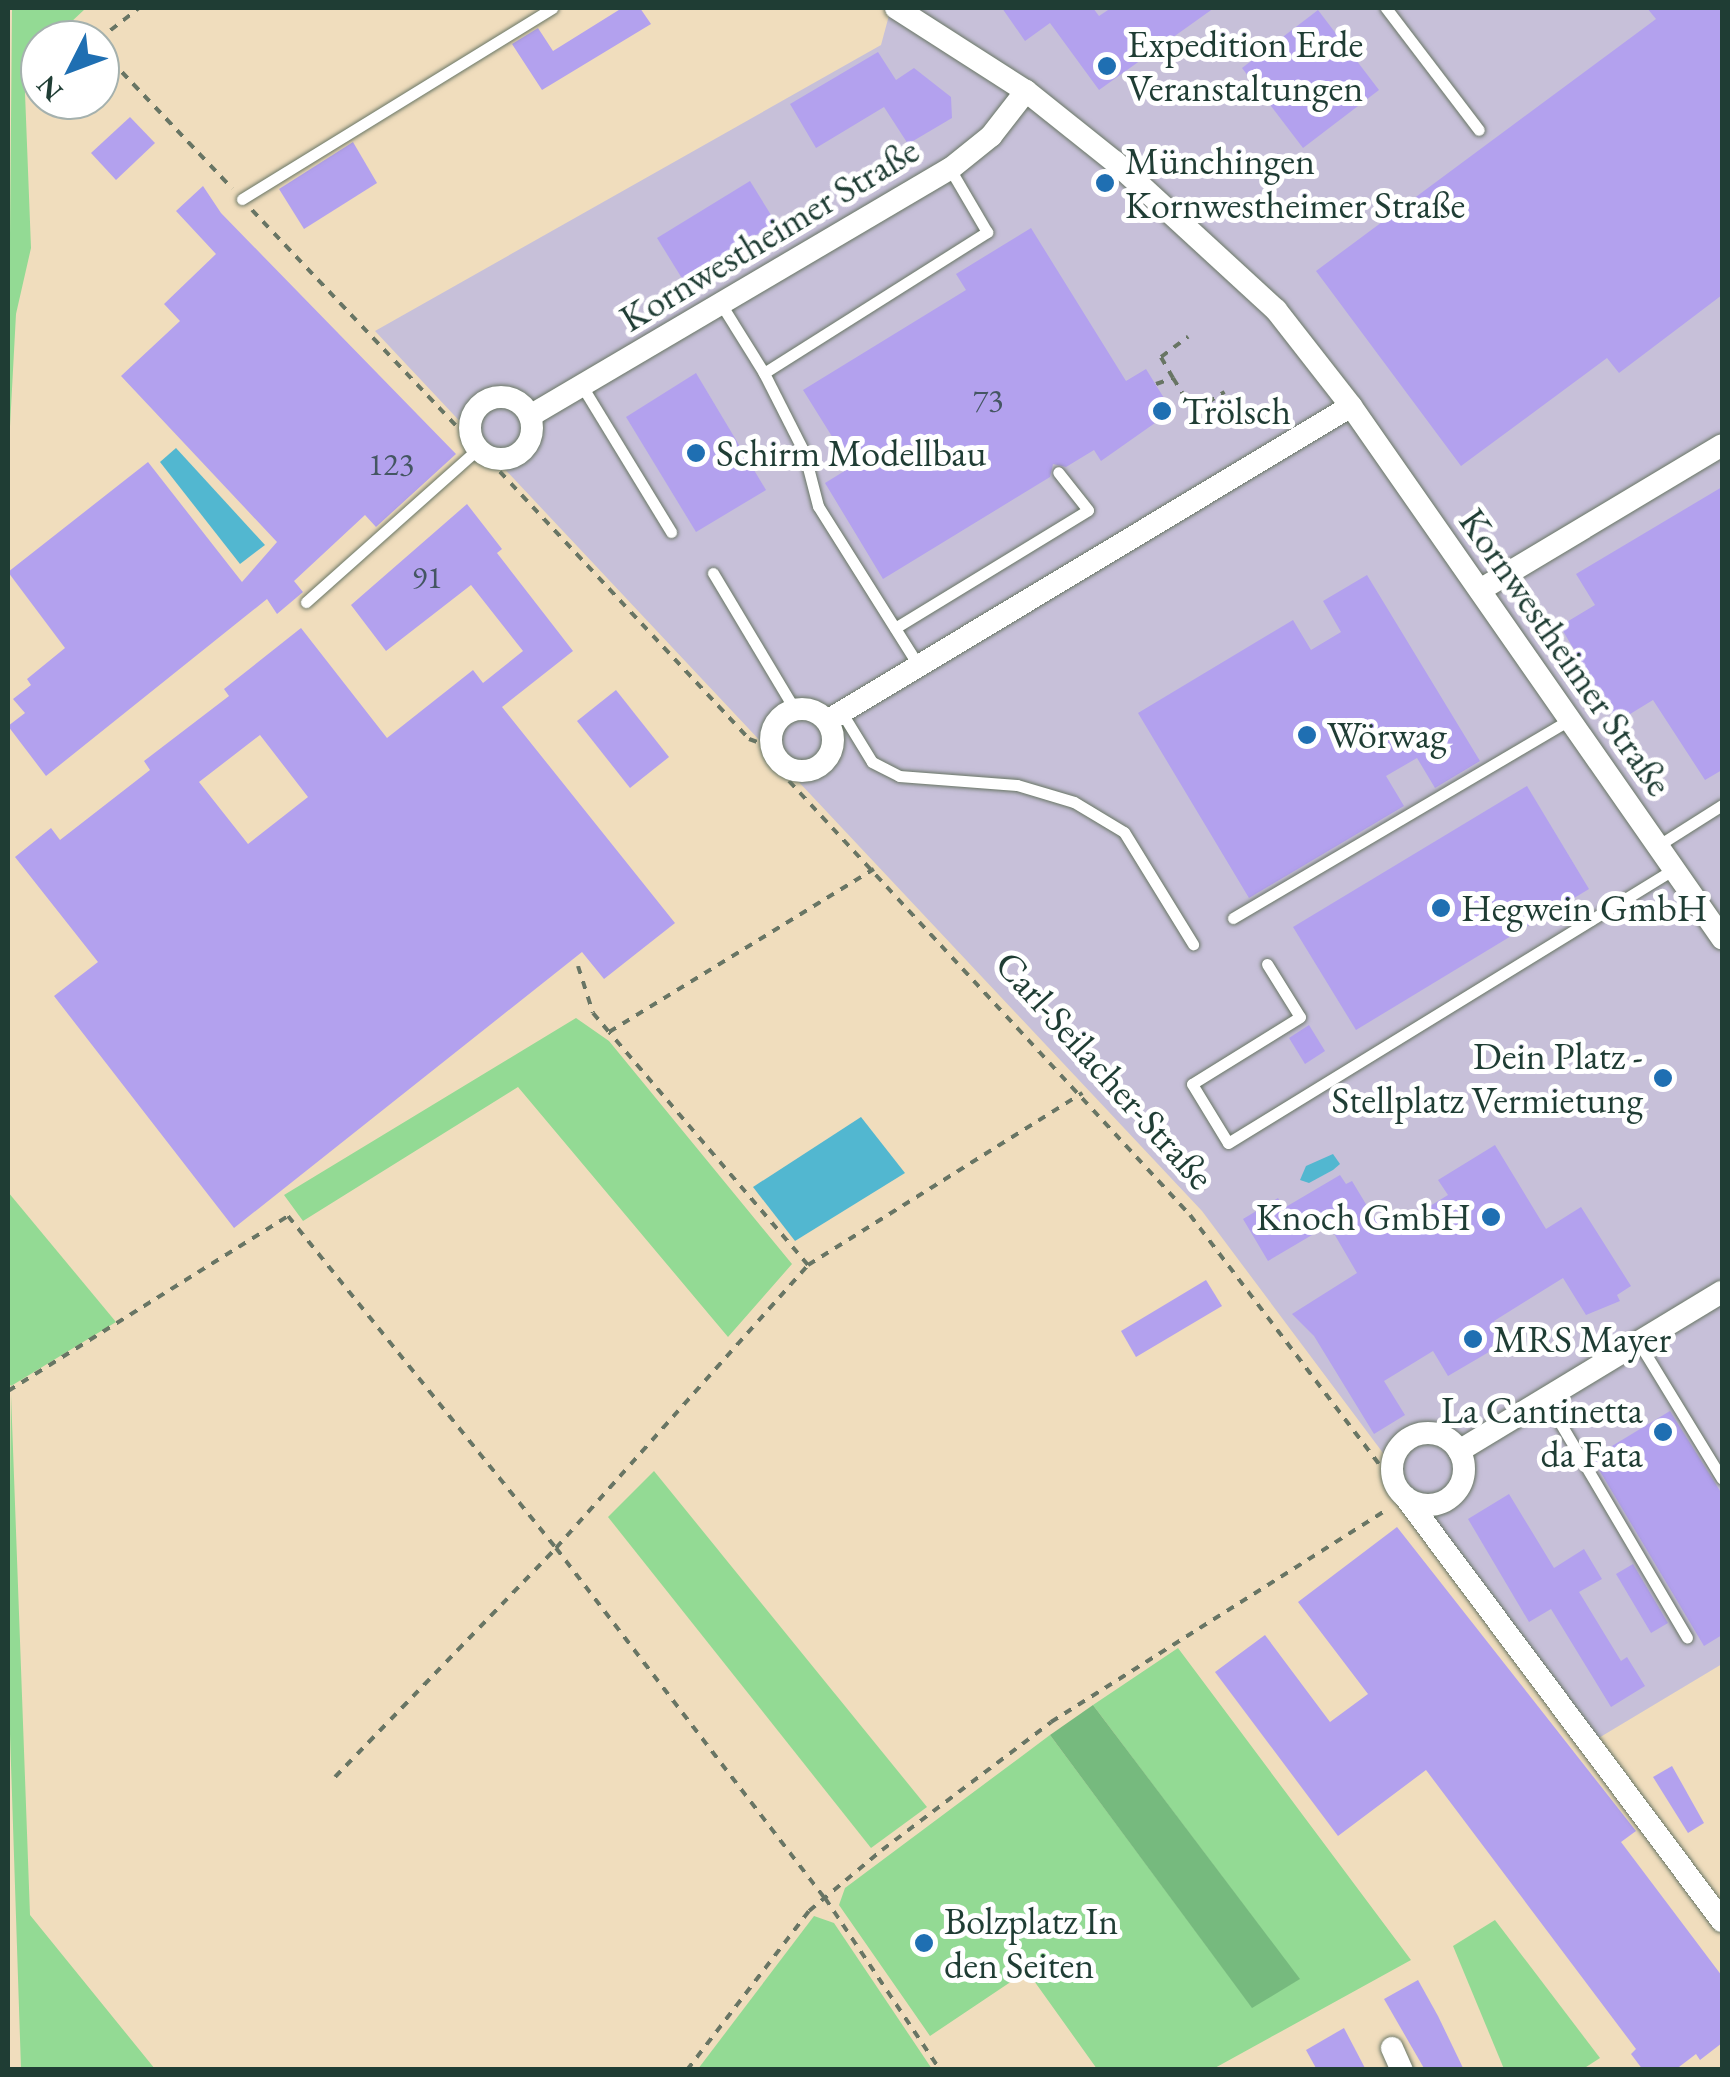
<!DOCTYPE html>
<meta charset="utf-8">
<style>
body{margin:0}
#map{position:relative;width:1730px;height:2077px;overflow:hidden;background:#f0ddbd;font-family:"EB Garamond",serif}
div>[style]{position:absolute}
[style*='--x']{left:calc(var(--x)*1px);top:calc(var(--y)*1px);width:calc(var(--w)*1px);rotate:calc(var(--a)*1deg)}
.industrial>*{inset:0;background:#c7c0d9}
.green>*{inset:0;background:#93da94}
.forest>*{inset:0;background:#76ba7e}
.water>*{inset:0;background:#52b7d0}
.building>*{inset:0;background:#b3a1ee}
.path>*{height:4px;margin-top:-2px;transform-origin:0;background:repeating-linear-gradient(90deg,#687564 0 8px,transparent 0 16px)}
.roads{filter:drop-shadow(0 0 2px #687564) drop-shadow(0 0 2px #687564)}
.service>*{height:11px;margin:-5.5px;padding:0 5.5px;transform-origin:5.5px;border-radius:5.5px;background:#fff}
.minor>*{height:22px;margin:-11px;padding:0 11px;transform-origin:11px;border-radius:11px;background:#fff}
.minor>.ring{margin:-11px;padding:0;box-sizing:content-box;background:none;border:22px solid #fff;border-radius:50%}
.dots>*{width:28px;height:28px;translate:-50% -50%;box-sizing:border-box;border:5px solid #fff;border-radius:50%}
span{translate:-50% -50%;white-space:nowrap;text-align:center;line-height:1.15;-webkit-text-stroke:10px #fff;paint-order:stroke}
.number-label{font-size:32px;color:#445662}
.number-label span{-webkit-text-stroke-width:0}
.poi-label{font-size:38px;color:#1f3d34}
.left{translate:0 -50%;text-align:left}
.right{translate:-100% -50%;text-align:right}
.street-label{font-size:38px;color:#1f3d34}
.frame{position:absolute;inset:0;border:10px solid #1f3d34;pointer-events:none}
.north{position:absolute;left:20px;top:20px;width:100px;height:100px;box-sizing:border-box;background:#fff;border:2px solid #a5b1ae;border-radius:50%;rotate:228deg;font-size:28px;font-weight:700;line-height:40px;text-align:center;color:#1f3d34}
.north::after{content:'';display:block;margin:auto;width:35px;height:45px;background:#1f6fb2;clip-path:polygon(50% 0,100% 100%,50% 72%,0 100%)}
</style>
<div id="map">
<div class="industrial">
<i style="clip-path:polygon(891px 8px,1722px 8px,1722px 1664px,1597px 1739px,1202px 1211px,375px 331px,881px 45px)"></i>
</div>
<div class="green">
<i style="clip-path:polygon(12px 8px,86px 8px,52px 40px,40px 40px,40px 52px,24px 67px,31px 248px,16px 314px,8px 464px)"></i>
<i style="clip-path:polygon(576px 1018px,609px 1041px,792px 1264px,728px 1337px,518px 1087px,303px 1221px,284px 1195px)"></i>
<i style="clip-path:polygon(8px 1192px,116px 1322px,11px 1386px,8px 1382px)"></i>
<i style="clip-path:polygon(11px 1394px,30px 1915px,155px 2069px,21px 2069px,8px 1673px)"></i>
<i style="clip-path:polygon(654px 1471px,927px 1807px,871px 1848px,608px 1517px)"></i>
<i style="clip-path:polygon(1178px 1648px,1411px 1960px,1213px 2069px,1097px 2069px,1027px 1971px,930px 2036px,839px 1905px,845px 1888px,1050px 1735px,1252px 2007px,1299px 1979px,1093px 1705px)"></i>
<i style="clip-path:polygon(814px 1916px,834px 1923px,932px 2069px,698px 2069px)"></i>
<i style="clip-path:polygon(1495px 1920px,1600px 2058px,1583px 2069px,1504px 2069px,1453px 1946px)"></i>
</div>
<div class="forest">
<i style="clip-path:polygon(1093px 1705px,1300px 1979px,1252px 2008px,1050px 1735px)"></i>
</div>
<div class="water">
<i style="clip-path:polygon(176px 448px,265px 545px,240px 564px,160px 462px)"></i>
<i style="clip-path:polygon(861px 1117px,905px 1173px,795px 1241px,753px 1187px)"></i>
<i style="clip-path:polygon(1333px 1154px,1340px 1164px,1333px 1170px,1309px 1183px,1300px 1180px,1306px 1166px)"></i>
</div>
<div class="building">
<i style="clip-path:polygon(622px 8px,640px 8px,651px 24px,542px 90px,512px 44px,538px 28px,553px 51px)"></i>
<i style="clip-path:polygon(1002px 8px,1093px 8px,1099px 16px,1111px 8px,1214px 8px,1099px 90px,1050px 23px,1025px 41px)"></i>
<i style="clip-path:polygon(1647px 8px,1722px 8px,1722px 295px,1619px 373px,1607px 358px,1461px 466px,1316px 271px,1656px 19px)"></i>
<i style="clip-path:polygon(1318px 10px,1379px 90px,1303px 148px,1242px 68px)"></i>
<i style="clip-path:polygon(878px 52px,896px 80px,914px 68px,951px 97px,952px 118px,908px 144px,884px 107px,816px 148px,790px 104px)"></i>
<i style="clip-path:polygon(130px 117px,155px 143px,116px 180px,91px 153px)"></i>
<i style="clip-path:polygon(353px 142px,377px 183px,304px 229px,279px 189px)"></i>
<i style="clip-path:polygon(750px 181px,776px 223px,683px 280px,657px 238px)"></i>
<i style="clip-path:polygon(203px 186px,221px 213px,456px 454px,376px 527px,365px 515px,294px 581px,303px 592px,277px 614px,267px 599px,46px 776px,8px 726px,25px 713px,13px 699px,31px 685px,27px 679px,65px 648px,8px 572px,148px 462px,242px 582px,277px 542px,121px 376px,180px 321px,164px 304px,216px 254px,176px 211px)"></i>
<i style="clip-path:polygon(1031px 228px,1126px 381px,1146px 369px,1172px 411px,1101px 461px,1094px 450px,1066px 467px,1053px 464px,1050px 477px,883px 579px,825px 483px,851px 467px,803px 390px,966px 290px,956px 274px)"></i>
<i style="clip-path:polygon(696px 373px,766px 490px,696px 532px,626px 417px)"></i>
<i style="clip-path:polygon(1722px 487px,1722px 770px,1705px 780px,1653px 700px,1617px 722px,1560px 626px,1595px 605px,1576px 574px)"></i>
<i style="clip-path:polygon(evenodd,467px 504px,502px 549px,497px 553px,573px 651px,502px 707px,675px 923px,604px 979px,582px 952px,234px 1228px,54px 996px,98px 962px,15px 857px,51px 828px,60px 840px,150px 770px,144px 761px,229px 696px,224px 689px,301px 628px,387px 738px,473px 670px,483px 683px,523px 651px,471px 585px,386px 651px,351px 605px,467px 504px,260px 735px,308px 797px,248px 844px,199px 782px,260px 735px)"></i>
<i style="clip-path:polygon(1367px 575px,1480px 761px,1435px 788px,1417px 758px,1386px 776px,1404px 806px,1249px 898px,1138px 713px,1293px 620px,1311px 650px,1341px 632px,1323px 601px)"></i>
<i style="clip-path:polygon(616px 690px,669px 757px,630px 788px,577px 721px)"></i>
<i style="clip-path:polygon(1527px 786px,1589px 889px,1356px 1030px,1293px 927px)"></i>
<i style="clip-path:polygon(1309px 1025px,1325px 1051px,1305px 1064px,1289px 1038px)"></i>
<i style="clip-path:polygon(1495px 1145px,1546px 1229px,1581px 1207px,1631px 1286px,1617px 1295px,1620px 1301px,1586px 1315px,1563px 1278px,1494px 1321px,1506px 1342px,1448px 1376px,1433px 1351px,1384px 1381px,1405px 1415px,1374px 1434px,1314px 1336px,1292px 1314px,1357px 1273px,1329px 1225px,1268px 1261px,1243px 1219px,1278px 1198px,1284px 1208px,1340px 1175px,1346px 1184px,1352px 1181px,1384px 1234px,1448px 1195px,1438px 1180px)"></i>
<i style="clip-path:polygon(1206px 1280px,1222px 1306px,1136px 1357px,1121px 1331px)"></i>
<i style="clip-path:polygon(1670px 1411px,1722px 1494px,1722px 1635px,1704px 1646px,1592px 1458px)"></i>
<i style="clip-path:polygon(1509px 1494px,1554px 1568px,1584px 1549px,1602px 1579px,1579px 1592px,1621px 1661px,1627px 1657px,1645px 1686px,1611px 1707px,1551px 1609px,1529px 1622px,1468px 1519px)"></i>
<i style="clip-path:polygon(1397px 1527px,1636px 1831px,1621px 1842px,1722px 1976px,1722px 2043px,1700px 2060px,1696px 2054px,1675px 2070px,1643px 2070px,1631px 2054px,1636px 2049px,1426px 1770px,1338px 1836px,1215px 1672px,1265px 1635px,1330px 1722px,1368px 1694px,1298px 1602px)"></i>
<i style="clip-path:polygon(1633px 1564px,1668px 1623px,1651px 1633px,1616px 1574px)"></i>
<i style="clip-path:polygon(1672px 1766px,1704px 1823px,1688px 1833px,1653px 1777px)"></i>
<i style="clip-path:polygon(1418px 1980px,1438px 2016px,1464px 2070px,1425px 2070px,1384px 1999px)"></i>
<i style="clip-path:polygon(1344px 2028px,1366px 2070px,1317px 2070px,1306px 2050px)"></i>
</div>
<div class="path">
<i style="--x:98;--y:40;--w:52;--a:-38"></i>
<i style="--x:100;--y:49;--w:192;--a:46.5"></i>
<i style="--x:252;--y:210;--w:310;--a:46.6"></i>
<i style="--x:1173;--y:378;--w:39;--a:58"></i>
<i style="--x:1194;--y:411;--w:36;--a:-32"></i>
<i style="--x:1156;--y:384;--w:18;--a:-19"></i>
<i style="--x:1173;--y:378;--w:24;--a:-120"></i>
<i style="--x:1161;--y:357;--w:34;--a:-37"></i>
<i style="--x:489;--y:460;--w:381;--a:47"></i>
<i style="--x:749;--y:739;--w:23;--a:20"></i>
<i style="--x:786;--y:767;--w:14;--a:78"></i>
<i style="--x:789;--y:781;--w:591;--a:47.26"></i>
<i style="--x:1190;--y:1215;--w:333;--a:52.8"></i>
<i style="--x:578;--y:966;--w:49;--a:72.3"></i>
<i style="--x:593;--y:1013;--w:25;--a:50"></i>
<i style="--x:609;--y:1032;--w:311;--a:-31.6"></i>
<i style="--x:808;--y:1265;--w:324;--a:-32.1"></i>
<i style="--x:8;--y:1391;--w:330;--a:-32"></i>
<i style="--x:288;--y:1216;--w:427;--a:51.1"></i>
<i style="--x:556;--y:1548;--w:441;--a:52.5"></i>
<i style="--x:825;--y:1898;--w:207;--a:56.2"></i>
<i style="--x:335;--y:1777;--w:318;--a:-46"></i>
<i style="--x:556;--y:1548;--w:379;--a:-48.3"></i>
<i style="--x:808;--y:1265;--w:306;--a:-130.5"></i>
<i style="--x:687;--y:2070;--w:200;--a:-52.5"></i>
<i style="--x:809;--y:1911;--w:95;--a:-39.9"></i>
<i style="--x:882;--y:1850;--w:212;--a:-37.1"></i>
<i style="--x:1051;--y:1722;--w:399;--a:-32.3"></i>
</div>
<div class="roads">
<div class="service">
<i style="--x:1386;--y:8;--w:153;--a:52.7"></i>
<i style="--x:242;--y:199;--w:364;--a:-31.6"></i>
<i style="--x:721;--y:304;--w:81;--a:58.1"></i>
<i style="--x:582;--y:386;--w:171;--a:58.6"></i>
<i style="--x:713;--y:573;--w:160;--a:59.1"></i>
<i style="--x:306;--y:602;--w:230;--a:-41.7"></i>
<i style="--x:895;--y:628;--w:226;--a:-31.4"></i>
<i style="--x:1088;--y:510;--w:48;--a:-128.3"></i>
<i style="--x:920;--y:668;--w:191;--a:-122.2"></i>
<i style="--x:818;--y:506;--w:56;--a:-104.5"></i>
<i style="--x:804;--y:452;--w:89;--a:-116.9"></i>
<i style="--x:764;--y:373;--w:264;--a:-32.3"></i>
<i style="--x:987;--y:232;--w:73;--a:-120.4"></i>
<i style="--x:842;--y:713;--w:57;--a:58.5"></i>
<i style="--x:872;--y:762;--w:30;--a:27"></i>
<i style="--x:899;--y:776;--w:118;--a:4.4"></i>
<i style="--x:1017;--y:785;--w:59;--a:16.6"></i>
<i style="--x:1074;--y:802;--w:58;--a:31"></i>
<i style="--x:1124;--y:832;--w:132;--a:58.4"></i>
<i style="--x:1659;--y:845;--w:75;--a:-32.4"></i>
<i style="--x:1233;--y:918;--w:392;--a:-30.5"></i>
<i style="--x:1267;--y:964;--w:62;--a:58.1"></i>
<i style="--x:1300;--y:1017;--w:127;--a:148.2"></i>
<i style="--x:1192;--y:1084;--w:69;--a:58.6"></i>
<i style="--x:1228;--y:1143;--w:523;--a:-31.56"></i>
<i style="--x:1639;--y:1343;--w:159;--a:58.6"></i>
<i style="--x:1546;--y:1399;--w:277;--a:59.4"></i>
</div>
<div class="minor">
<i style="--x:896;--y:8;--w:154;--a:32.6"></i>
<i style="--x:1026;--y:91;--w:114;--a:38.6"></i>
<i style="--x:1115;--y:162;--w:219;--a:42.6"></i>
<i style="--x:1276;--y:310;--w:122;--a:52"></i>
<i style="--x:1351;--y:406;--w:649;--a:55.11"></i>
<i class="ring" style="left:470px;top:397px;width:40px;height:40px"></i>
<i style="--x:530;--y:416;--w:487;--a:-30.5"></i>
<i style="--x:950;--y:169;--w:53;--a:-38.8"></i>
<i style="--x:991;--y:136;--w:57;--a:-52.1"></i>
<i style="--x:1480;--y:590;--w:282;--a:-30.9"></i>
<i class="ring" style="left:771px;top:709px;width:40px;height:40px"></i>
<i style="--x:827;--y:721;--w:611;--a:-31.01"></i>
<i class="ring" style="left:1392px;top:1433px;width:50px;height:50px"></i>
<i style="--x:1459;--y:1451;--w:307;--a:-31.2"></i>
<i style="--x:1406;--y:1498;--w:528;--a:53.24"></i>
<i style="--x:1392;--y:2048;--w:24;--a:66"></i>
</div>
</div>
<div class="dots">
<i style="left:1107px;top:66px;background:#1f6fb2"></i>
<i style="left:1105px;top:183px;background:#1f6fb2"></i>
<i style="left:1162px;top:411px;background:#1f6fb2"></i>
<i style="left:696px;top:453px;background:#1f6fb2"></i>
<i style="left:1307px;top:735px;background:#1f6fb2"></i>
<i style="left:1441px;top:908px;background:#1f6fb2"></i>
<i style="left:1663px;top:1078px;background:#1f6fb2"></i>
<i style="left:1491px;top:1217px;background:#1f6fb2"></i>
<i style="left:1473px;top:1339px;background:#1f6fb2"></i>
<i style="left:1663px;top:1432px;background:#1f6fb2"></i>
<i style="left:924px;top:1943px;background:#1f6fb2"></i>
</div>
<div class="number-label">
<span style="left:988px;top:400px">73</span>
<span style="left:391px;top:464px">123</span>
<span style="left:427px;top:577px">91</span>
</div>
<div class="poi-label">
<span class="left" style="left:1127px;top:66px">Expedition Erde<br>Veranstaltungen</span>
<span class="left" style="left:1125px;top:183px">Münchingen<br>Kornwestheimer Straße</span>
<span class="left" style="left:1182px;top:411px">Trölsch</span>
<span class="left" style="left:716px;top:453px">Schirm Modellbau</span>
<span class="left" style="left:1327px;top:735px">Wörwag</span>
<span class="left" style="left:1461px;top:908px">Hegwein GmbH</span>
<span class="right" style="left:1643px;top:1078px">Dein Platz -<br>Stellplatz Vermietung</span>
<span class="right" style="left:1471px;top:1217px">Knoch GmbH</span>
<span class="left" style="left:1493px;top:1339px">MRS Mayer</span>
<span class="right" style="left:1643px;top:1432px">La Cantinetta<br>da Fata</span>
<span class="left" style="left:944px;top:1943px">Bolzplatz In<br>den Seiten</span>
</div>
<div class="street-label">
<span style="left:769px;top:234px;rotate:-31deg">Kornwestheimer Straße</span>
<span style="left:1566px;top:652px;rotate:55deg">Kornwestheimer Straße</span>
<span style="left:1105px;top:1070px;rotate:48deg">Carl-Seilacher-Straße</span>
</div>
<div class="frame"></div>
<div class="north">N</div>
</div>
